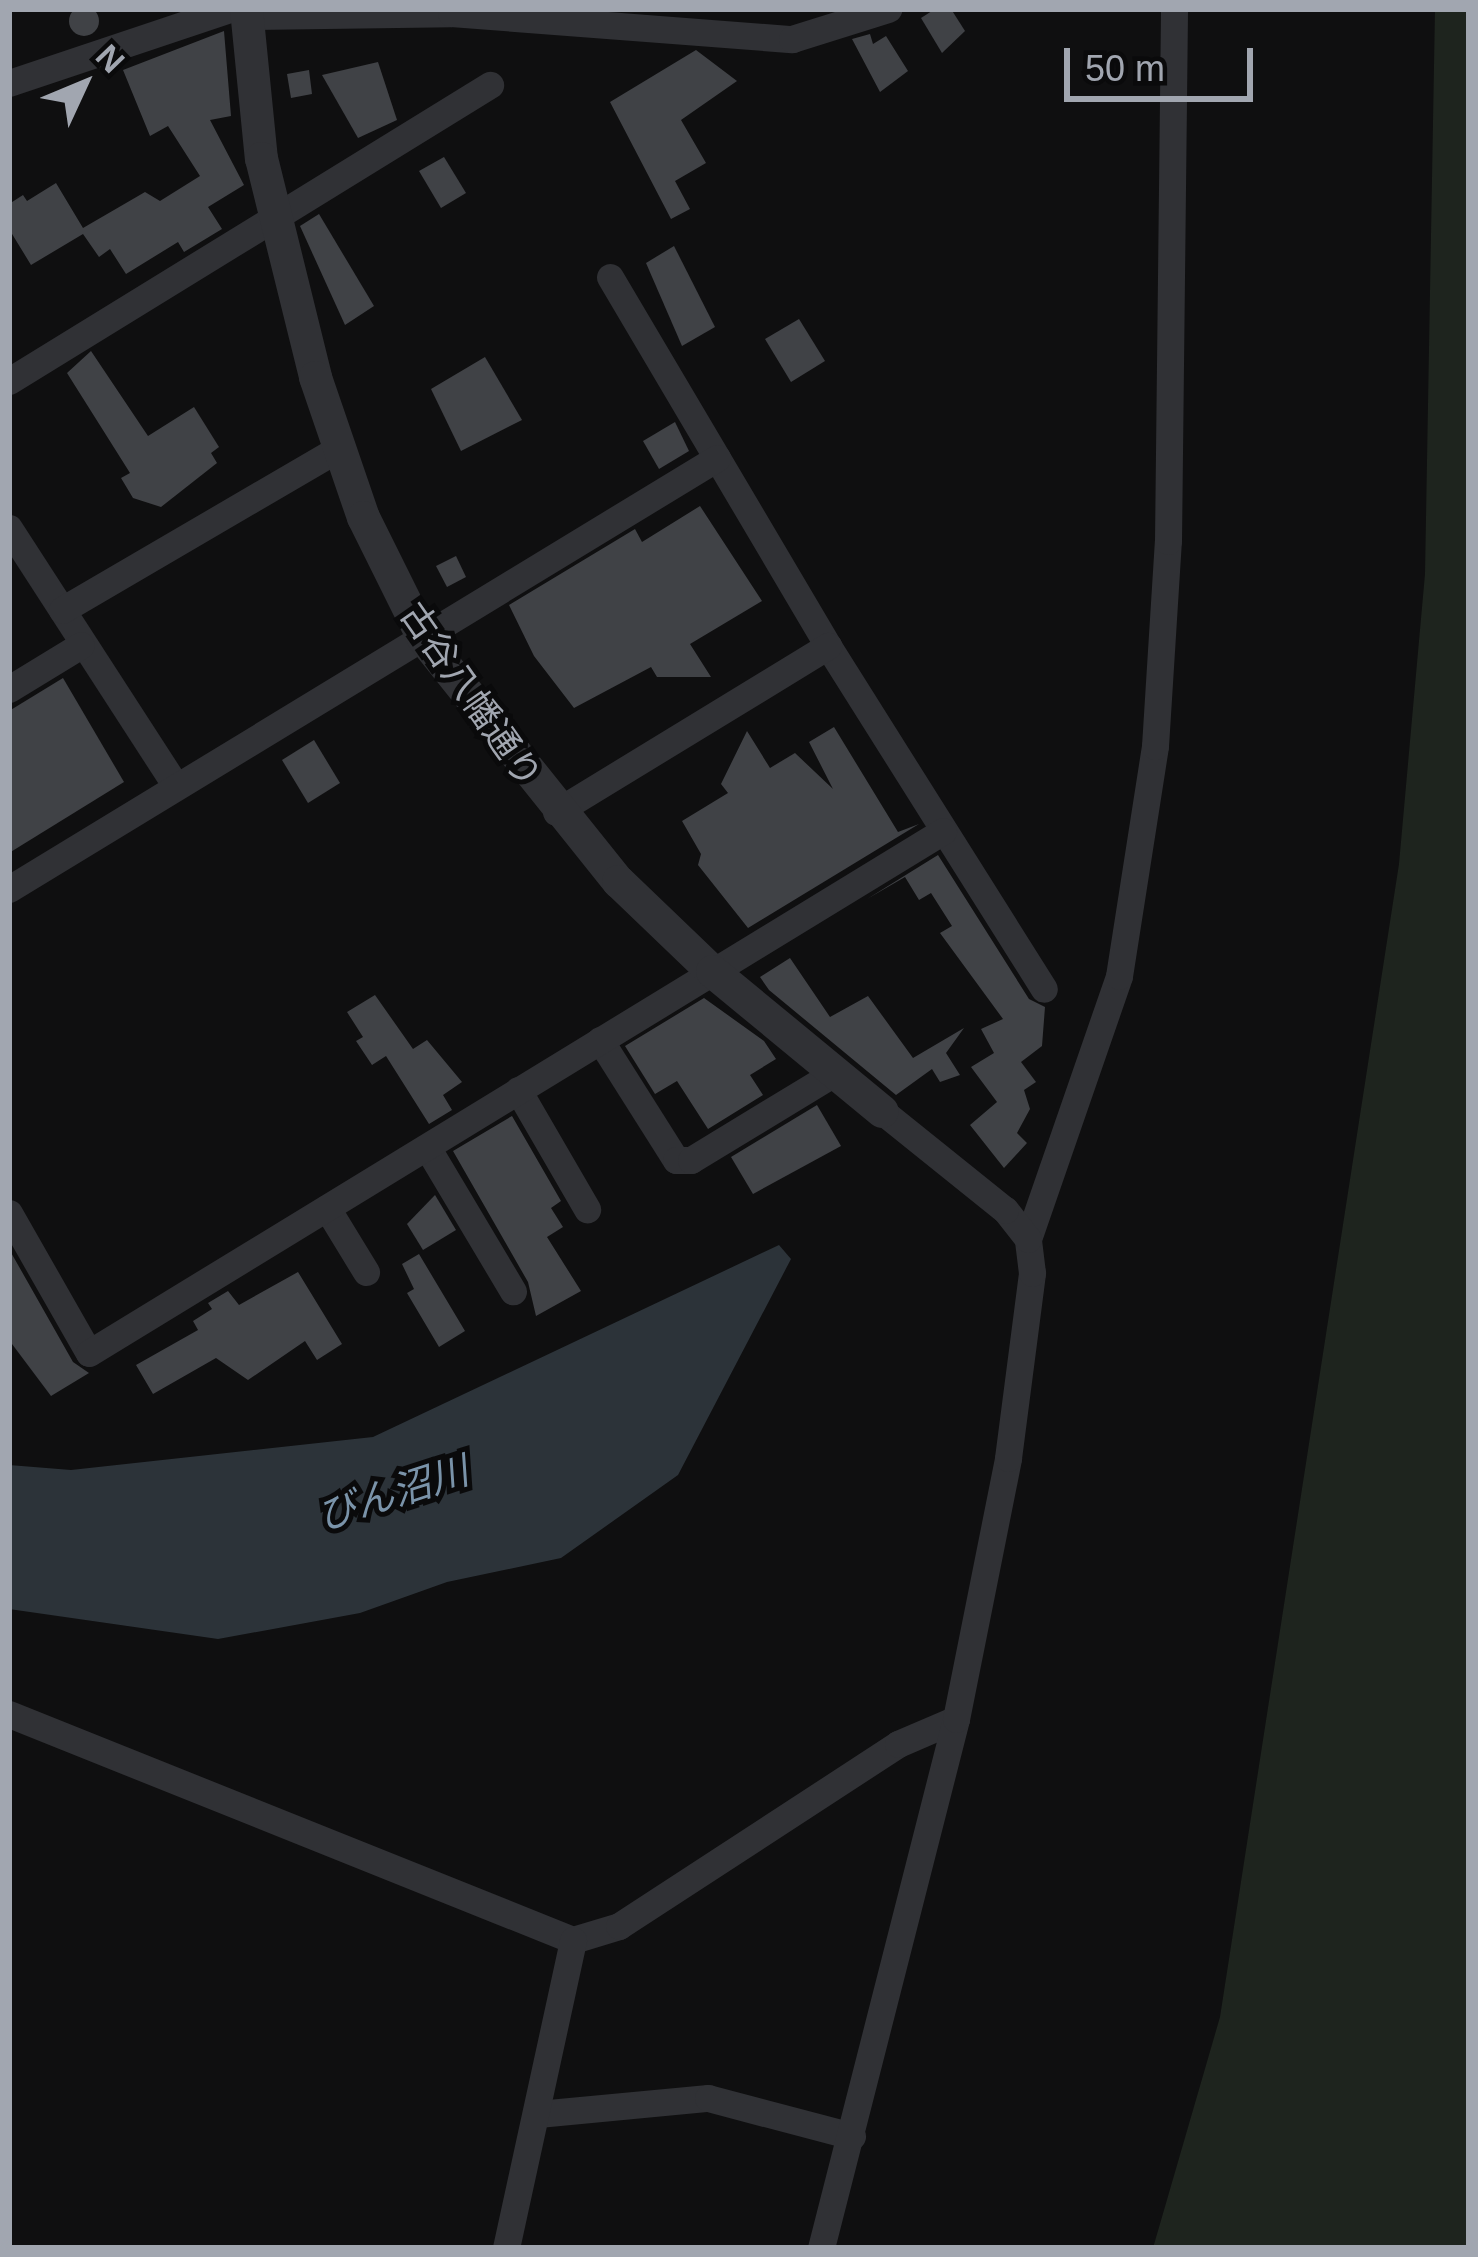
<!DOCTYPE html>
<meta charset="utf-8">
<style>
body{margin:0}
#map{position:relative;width:1478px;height:2257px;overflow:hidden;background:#0f0f10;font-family:Arial,"Noto Sans JP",sans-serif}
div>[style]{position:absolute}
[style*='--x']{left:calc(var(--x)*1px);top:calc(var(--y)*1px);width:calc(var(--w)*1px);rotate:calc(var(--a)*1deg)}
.green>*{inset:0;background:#1e241e}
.water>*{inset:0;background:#2c3339}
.building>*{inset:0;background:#404246}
.round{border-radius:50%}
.minor>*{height:27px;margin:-13.5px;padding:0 13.5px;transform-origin:13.5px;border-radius:13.5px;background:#303135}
.tertiary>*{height:33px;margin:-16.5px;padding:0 16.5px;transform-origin:16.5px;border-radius:16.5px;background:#303135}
span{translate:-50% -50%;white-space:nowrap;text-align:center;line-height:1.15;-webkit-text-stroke:10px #0a0a0b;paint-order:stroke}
.street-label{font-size:36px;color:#a1a6b0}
.water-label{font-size:39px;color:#7a93a9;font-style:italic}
.frame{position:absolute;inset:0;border:12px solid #a1a6b0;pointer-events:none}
.north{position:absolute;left:24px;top:24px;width:120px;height:120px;-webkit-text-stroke:9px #0a0a0b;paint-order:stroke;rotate:46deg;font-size:33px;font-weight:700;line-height:48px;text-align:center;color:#a1a6b0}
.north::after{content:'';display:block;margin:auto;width:42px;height:54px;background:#a1a6b0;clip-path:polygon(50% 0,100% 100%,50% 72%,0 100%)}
.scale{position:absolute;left:1064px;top:48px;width:189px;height:54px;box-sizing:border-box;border:6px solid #a1a6b0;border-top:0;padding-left:15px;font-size:36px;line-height:42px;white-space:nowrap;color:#a1a6b0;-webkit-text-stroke:9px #0a0a0b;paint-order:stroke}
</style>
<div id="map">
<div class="green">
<i style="clip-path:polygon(1435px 9px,1469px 9px,1469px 2248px,1153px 2248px,1220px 2017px,1399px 864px,1425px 574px)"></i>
</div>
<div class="water">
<i style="clip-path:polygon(779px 1245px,791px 1259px,678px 1475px,561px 1558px,447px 1582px,360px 1613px,218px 1639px,9px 1609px,9px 1465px,71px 1470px,373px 1437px)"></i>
</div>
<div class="building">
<i class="round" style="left:69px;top:6px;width:30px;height:30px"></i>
<i style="clip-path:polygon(935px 9px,951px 9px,965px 31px,942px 53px,921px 18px)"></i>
<i style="clip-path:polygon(224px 31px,231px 116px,210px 120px,244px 185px,208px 207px,222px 229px,184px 252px,178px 242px,126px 274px,110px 249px,99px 257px,83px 234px,31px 265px,9px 229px,9px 204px,23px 195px,27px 201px,56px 183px,83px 228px,145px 192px,160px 201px,200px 176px,168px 126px,150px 136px,123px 70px)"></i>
<i style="clip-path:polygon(870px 34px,873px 44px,886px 36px,908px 71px,880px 92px,852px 39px)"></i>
<i style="clip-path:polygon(696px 50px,737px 81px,681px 120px,706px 163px,675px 181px,690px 209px,671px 219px,610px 102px)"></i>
<i style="clip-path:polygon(378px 62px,397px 120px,358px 138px,322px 75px)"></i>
<i style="clip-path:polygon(309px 70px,312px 94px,291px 98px,287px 74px)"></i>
<i style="clip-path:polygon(444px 157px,466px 193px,441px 208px,419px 171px)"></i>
<i style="clip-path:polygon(319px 214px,374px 306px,345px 325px,300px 226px)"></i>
<i style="clip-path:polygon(674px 246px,715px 327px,682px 346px,646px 263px)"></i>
<i style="clip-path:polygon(799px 319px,825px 361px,791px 382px,765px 339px)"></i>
<i style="clip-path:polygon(91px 351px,148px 436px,194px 407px,219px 447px,211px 453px,217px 463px,161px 507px,133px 498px,121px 478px,130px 473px,67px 373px)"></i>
<i style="clip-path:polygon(485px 357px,522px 420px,461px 451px,431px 389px)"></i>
<i style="clip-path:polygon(675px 422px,689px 451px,659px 469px,643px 441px)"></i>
<i style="clip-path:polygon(700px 506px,762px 601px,690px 644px,711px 677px,657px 677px,651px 667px,574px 708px,534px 656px,509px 605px,635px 529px,642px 542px)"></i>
<i style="clip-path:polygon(456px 556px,466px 577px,447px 587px,436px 566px)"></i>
<i style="clip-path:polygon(63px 678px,124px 782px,9px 853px,9px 711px)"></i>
<i style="clip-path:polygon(834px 727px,898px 832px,919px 824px,748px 928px,698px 865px,701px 854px,682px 821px,728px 793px,721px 784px,747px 731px,770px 768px,795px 753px,833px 789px,809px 742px)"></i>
<i style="clip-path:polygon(314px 740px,340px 783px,308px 803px,282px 760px)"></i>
<i style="clip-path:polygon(938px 855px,1029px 999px,1045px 1007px,1042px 1046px,1021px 1062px,1036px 1082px,1024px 1090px,1030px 1109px,1017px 1133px,1027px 1143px,1004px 1168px,970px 1125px,997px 1102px,971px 1067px,994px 1053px,981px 1029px,1003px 1019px,940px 933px,952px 926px,931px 893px,919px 900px,905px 877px,867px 899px)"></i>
<i style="clip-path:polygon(790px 958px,830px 1017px,868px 996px,913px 1058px,964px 1028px,946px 1053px,960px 1075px,940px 1082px,932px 1069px,896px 1095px,769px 990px,760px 977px)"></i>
<i style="clip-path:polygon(375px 995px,413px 1049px,427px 1040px,462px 1082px,443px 1095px,452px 1110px,429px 1124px,386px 1056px,372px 1065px,356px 1041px,363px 1037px,347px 1012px)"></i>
<i style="clip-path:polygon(704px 998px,764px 1041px,776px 1059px,750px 1075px,763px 1095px,708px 1129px,677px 1081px,655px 1094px,625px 1046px)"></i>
<i style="clip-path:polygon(817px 1105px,841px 1146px,753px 1194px,731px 1157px)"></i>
<i style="clip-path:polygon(512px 1116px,561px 1201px,551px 1208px,563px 1227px,547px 1237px,581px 1291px,536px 1316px,528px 1282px,453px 1151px)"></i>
<i style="clip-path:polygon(435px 1195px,456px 1230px,423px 1250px,407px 1224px)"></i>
<i style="clip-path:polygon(9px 1249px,73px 1362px,89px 1373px,51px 1396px,9px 1340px)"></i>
<i style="clip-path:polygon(419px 1254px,465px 1331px,439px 1347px,407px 1293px,414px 1289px,402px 1264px)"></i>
<i style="clip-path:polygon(298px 1272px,342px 1344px,317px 1360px,305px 1341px,248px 1380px,216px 1358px,153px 1394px,136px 1365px,198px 1330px,193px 1321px,212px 1309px,208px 1303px,228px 1291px,239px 1305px)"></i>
</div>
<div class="minor">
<i style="--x:246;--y:16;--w:205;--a:-0.8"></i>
<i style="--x:451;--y:13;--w:342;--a:4.4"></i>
<i style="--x:792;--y:39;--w:101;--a:-17.4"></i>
<i style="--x:9;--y:83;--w:233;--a:-18.5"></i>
<i style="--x:610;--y:277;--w:429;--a:59.4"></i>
<i style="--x:828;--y:646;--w:405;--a:57.8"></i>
<i style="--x:9;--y:381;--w:565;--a:-31.61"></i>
<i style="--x:9;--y:528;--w:307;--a:57.1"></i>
<i style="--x:62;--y:610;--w:321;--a:-30.3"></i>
<i style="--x:9;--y:689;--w:84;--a:-31.4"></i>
<i style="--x:556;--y:812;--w:319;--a:-31.4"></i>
<i style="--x:9;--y:889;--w:829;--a:-31.33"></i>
<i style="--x:600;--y:1040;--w:142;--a:57.7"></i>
<i style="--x:676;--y:1160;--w:15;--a:0"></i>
<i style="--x:691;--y:1160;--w:170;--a:-31.3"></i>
<i style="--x:518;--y:1090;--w:138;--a:59.9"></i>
<i style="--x:427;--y:1147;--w:168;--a:59.2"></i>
<i style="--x:327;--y:1208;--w:75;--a:58.6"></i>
<i style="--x:9;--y:1213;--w:161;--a:60.3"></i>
<i style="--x:89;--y:1353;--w:1001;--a:-31.43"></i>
<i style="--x:1028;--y:1239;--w:278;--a:-70.9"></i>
<i style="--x:1119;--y:976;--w:233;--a:-81.1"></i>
<i style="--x:1155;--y:746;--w:205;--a:-86.4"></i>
<i style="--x:1168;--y:541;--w:532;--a:-89.35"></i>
<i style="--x:9;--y:1714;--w:608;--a:21.84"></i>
<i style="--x:573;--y:1940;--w:48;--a:-16.9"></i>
<i style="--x:619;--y:1926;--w:333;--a:-33.1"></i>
<i style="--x:898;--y:1744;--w:63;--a:-23.3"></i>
<i style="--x:538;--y:2114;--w:171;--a:-5.4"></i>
<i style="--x:708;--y:2098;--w:149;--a:14.8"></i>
<i style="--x:506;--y:2248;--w:315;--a:-77.7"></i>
<i style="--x:821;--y:2248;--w:546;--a:-75.68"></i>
<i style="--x:956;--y:1719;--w:266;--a:-78.7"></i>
<i style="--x:1008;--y:1458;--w:187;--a:-82.6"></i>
<i style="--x:1032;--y:1273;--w:34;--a:-97"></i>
<i style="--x:1028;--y:1239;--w:37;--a:-128"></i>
<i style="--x:1005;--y:1210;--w:158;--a:-141.2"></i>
</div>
<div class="tertiary">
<i style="--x:246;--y:9;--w:150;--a:84.3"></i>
<i style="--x:261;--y:158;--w:226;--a:76.1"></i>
<i style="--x:315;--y:377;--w:148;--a:71.1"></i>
<i style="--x:363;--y:517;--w:135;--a:63.6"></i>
<i style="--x:423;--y:638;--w:312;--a:51.3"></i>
<i style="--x:618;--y:881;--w:130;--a:43.8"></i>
<i style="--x:712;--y:971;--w:220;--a:39.5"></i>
</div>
<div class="street-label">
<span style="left:471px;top:695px;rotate:55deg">古谷八幡通り</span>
</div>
<div class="water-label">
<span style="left:393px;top:1494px;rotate:-18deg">びん沼川</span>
</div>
<div class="frame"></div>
<div class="north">N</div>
<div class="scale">50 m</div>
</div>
